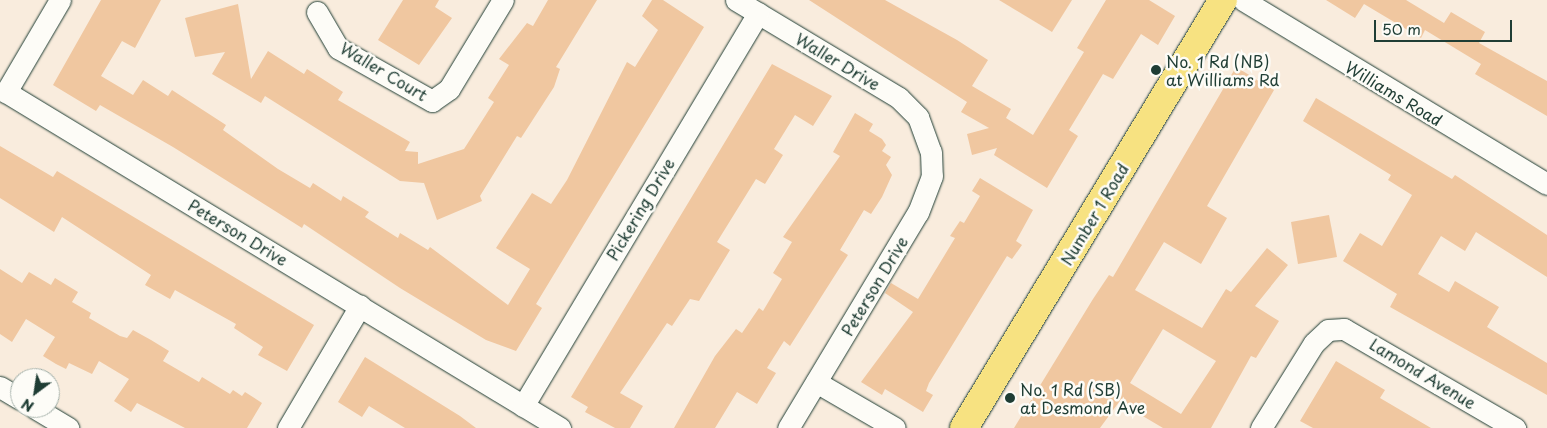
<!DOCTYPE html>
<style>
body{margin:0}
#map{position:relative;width:1547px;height:428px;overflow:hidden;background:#f9ecdd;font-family:"Playpen Sans",sans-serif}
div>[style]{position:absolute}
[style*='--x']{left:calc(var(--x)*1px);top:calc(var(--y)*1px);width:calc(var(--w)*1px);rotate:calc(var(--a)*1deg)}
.building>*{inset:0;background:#f0c7a0}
.roads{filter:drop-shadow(0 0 1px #1f3d34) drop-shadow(0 0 1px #1f3d34)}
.minor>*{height:21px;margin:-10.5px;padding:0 10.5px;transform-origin:10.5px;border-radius:10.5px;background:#fdfcf7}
.major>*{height:28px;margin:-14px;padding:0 14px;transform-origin:14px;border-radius:14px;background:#f7e281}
.dots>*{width:14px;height:14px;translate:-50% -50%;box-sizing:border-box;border:2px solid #fdfcf7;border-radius:50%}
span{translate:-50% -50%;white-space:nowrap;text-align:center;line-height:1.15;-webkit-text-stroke:5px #fdfcf7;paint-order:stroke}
.street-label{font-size:16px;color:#1f3d34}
.poi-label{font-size:16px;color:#1f3d34}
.left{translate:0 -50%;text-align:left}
.north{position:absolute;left:10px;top:368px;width:50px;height:50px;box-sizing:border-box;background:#fdfcf7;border:1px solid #a4b0a9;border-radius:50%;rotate:211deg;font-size:14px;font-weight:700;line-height:20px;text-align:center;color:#1f3d34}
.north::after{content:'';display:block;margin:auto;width:18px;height:22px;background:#1f3d34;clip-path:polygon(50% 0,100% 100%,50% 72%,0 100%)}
.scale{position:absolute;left:1374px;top:20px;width:138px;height:22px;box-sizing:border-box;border:2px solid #1f3d34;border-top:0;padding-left:6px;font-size:15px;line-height:18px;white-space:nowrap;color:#1f3d34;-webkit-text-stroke:4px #fdfcf7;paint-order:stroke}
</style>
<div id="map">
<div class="building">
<i style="clip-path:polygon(101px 0,161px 0,135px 48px,122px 41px,101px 76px,133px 95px,143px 80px,168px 96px,172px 90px,226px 125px,223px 130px,278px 169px,310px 188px,313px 183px,341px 201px,343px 196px,369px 212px,365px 217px,398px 238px,400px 233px,428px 250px,430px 247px,508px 305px,530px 269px,496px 248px,532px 193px,551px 204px,567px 180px,627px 62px,635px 67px,658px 30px,642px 16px,652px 0,663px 0,704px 27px,536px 304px,542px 308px,516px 351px,486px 340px,400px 288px,304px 224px,302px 228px,173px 147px,100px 105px,96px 111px,53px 85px)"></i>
<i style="clip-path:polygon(403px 0,439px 0,435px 7px,452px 18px,419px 65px,378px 40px)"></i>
<i style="clip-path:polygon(548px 0,597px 0,556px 67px,560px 69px,554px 87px,521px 138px,517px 136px,480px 196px,482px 201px,437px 220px,424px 183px,400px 181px,265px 96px,261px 103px,212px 74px,225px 52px,195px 57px,185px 18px,238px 4px,251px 79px,268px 51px,304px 74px,307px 69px,343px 92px,338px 100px,410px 142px,405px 151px,418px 152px,418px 164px,464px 149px,494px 102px,488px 98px,509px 65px,499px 59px,527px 23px,533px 26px)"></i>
<i style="clip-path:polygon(809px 0,885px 0,957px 40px,988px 60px,972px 86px,1011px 109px,1006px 118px,1033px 135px,1084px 52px,1077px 48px,1106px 0,1149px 0,1175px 16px,1158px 45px,1141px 34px,1113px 79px,1103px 74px,1069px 130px,1078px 136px,1047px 188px,994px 155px,997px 148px,972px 155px,967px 134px,989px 128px,961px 112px,967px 102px)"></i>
<i style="clip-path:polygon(999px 0,1072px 0,1052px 32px)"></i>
<i style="clip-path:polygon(1326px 0,1406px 0,1444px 23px,1451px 12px,1485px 32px,1479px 43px,1547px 81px,1547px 116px,1475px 74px,1481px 64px,1425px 30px,1421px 38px,1364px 4px,1355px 18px)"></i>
<i style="clip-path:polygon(772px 64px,832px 96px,813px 126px,795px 115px,774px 149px,783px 155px,765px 184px,756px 179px,717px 242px,730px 250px,699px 301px,690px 299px,672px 326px,667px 323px,620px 393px,643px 406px,630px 428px,615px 428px,585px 412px,588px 407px,571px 397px)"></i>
<i style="clip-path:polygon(evenodd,1236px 67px,1274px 90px,1207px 206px,1227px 218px,1201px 264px,1164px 242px,1135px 290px,1202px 328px,1226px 289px,1231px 292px,1267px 248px,1288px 265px,1255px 306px,1279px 321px,1256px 358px,1251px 356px,1211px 428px,1163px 428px,1119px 402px,1100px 428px,1014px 428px,1093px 299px,1109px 275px,1113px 277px,1236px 67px,1163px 329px,1216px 361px,1181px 414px,1130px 383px,1163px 329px)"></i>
<i style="clip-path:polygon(1316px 98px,1452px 179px,1455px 175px,1547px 235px,1547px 277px,1476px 232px,1465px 251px,1441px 236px,1418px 274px,1449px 292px,1455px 281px,1499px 307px,1487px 327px,1547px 363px,1547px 395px,1390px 307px,1397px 294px,1343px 261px,1360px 233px,1382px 246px,1412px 195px,1388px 180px,1391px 175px,1303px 121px)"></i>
<i style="clip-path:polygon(855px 113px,873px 124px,869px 131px,882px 139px,886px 145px,882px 151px,891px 157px,886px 165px,892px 175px,882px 197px,871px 214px,864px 210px,840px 250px,848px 255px,837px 272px,790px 346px,784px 341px,767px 368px,776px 373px,757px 404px,737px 392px,715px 428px,674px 428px,715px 356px,736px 329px,742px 333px,759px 308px,763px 311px,782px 279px,773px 273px,792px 242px,783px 237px,840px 156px,833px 152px)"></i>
<i style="clip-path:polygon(0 146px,53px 177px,57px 171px,314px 325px,287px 371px,258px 355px,263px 347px,234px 328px,236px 324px,175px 290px,170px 299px,145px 285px,151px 275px,62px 217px,54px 232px,0 198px)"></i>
<i style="clip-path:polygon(980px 178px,1033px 210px,1016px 241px,1022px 245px,1012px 259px,1007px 256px,929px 383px,926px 391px,933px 395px,923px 412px,885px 389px,882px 395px,861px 382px,913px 312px,885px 293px,891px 283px,918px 299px,955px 238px,950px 236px,960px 221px,964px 223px,980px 196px,972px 191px)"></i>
<i style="clip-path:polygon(1329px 215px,1337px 257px,1298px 264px,1291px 222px)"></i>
<i style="clip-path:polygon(0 269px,22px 283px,29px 272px,51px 285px,55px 278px,78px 292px,72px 302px,91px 313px,89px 318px,120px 336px,127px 338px,133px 330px,151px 340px,169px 351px,163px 361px,199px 382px,202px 377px,230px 394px,233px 390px,242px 396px,245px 392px,262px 403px,247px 428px,185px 428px,137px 403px,131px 412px,114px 401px,129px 379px,99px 361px,92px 374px,69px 363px,66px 369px,56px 364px,43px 356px,55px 337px,26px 319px,12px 342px,0 334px)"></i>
<i style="clip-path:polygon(365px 357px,460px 416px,476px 428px,405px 428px,369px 406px,362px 417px,338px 402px)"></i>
<i style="clip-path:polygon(1336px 361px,1385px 390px,1380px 398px,1431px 428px,1313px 428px,1300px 421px)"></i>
</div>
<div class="roads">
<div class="minor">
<i style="--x:60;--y:0;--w:107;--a:120.4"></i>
<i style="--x:6;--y:92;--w:648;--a:31.24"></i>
<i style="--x:736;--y:0;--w:190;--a:31"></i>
<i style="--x:899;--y:98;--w:27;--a:45"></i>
<i style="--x:918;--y:117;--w:37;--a:70"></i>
<i style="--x:931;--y:152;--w:24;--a:88"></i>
<i style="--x:932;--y:176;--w:39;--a:111"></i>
<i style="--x:918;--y:212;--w:252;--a:121"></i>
<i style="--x:1243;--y:0;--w:355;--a:31.2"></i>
<i style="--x:317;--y:12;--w:42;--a:59.7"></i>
<i style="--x:338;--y:48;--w:108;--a:29.4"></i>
<i style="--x:432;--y:101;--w:21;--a:-35"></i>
<i style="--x:449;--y:89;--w:104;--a:-58.8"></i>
<i style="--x:816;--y:382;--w:91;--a:30.2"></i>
<i style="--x:0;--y:387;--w:23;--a:31"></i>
<i style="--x:523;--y:406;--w:458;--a:-59.1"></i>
<i style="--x:35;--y:408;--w:39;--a:31"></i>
<i style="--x:288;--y:428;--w:142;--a:-59.5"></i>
<i style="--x:1261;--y:428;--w:100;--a:-58.1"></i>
<i style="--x:1314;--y:343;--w:19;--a:-43"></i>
<i style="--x:1328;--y:330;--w:16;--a:-4"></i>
<i style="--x:1344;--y:329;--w:198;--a:30.1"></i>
</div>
<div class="major">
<i style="--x:964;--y:428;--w:500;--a:-58.82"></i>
</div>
</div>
<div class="dots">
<i style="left:1156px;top:70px;background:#1f3d34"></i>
<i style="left:1010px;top:398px;background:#1f3d34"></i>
</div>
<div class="street-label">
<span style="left:838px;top:61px;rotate:31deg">Waller Drive</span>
<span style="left:384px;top:71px;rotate:31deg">Waller Court</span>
<span style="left:1394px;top:93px;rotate:31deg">Williams Road</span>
<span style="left:640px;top:209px;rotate:-59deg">Pickering Drive</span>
<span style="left:1094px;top:214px;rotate:-59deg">Number 1 Road</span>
<span style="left:238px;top:232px;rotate:31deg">Peterson Drive</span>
<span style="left:874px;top:286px;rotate:-59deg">Peterson Drive</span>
<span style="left:1423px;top:373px;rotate:31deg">Lamond Avenue</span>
</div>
<div class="poi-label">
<span class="left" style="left:1166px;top:70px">No. 1 Rd (NB)<br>at Williams Rd</span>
<span class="left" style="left:1020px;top:398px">No. 1 Rd (SB)<br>at Desmond Ave</span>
</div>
<div class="north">N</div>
<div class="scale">50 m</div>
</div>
